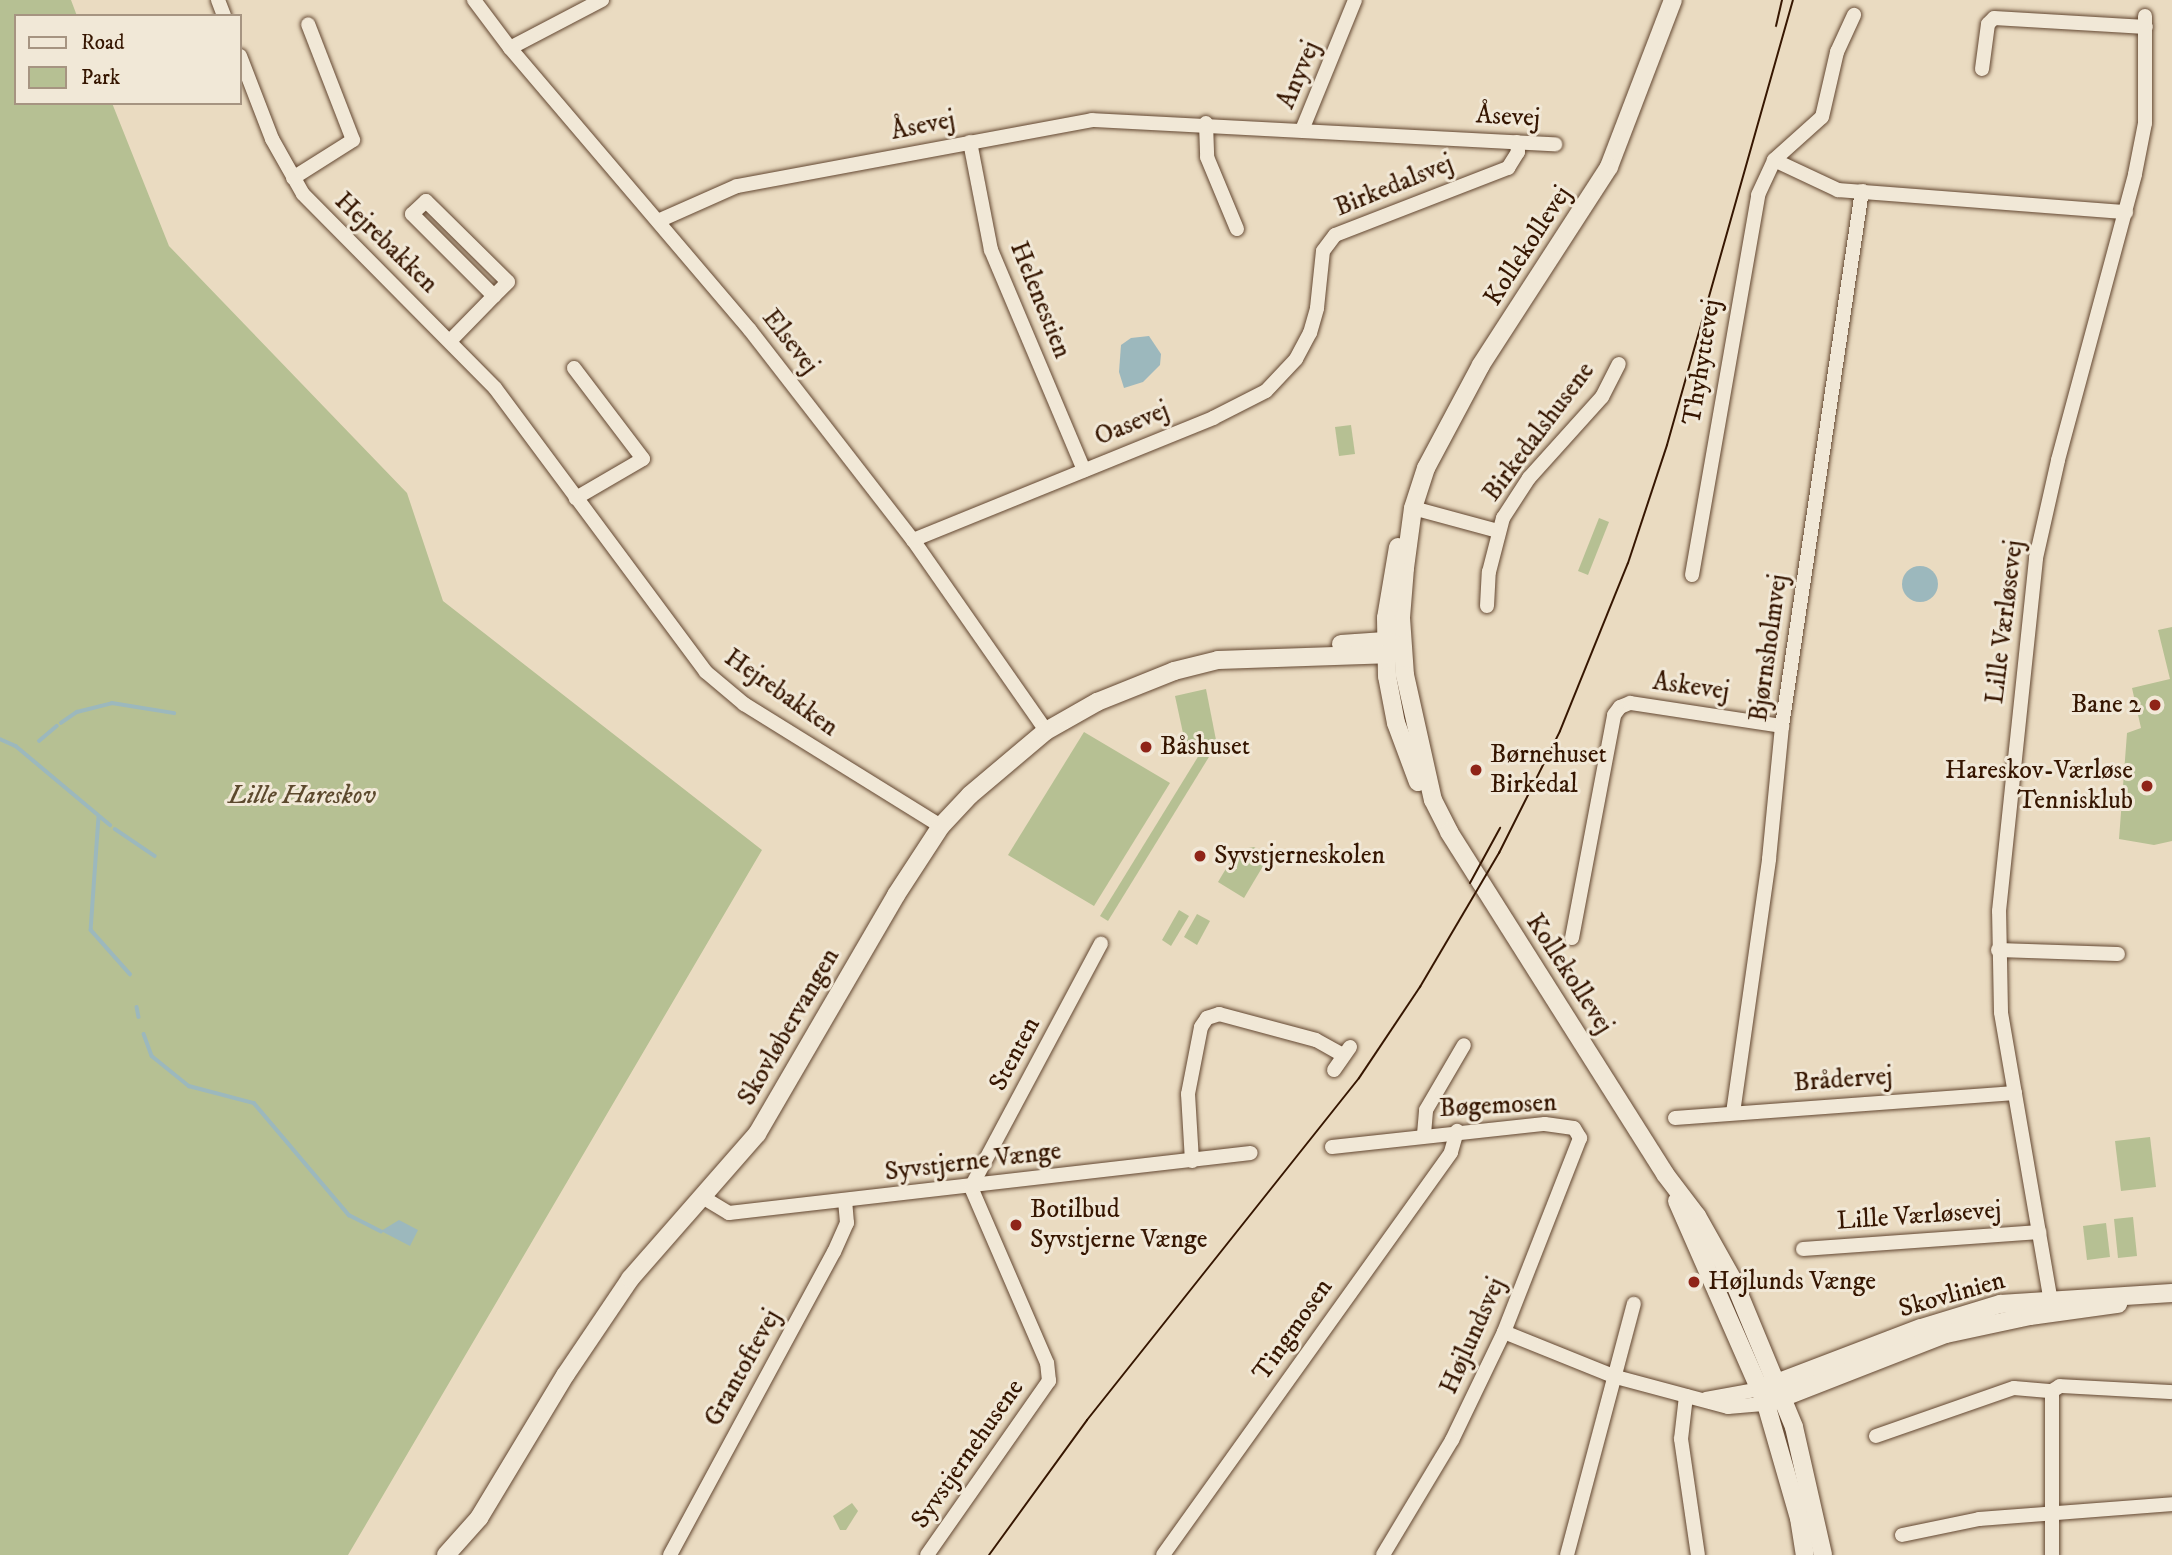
<!DOCTYPE html>
<meta charset="utf-8">
<style>
body{margin:0}
#map{position:relative;width:2172px;height:1555px;overflow:hidden;background:#eadbc1;font-family:"IM FELL DW Pica",serif}
div>[style]{position:absolute}
[style*='--x']{left:calc(var(--x)*1px);top:calc(var(--y)*1px);width:calc(var(--w)*1px);rotate:calc(var(--a)*1deg)}
.green>*{inset:0;background:#b6c093}
.water>*{inset:0;background:#9cb8bd}
.round{border-radius:50%}
.stream>*{height:3.5px;margin:-1.75px;padding:0 1.75px;transform-origin:1.75px;border-radius:1.75px;background:#9cb8bd}
.roads{filter:drop-shadow(0 0 2px #634731) drop-shadow(0 0 2px #634731)}
.minor>*{height:14px;margin:-7px;padding:0 7px;transform-origin:7px;border-radius:7px;background:#f1e8d7}
.tertiary>*{height:18px;margin:-9px;padding:0 9px;transform-origin:9px;border-radius:9px;background:#f1e8d7}
.tram>*{height:2px;margin:-1px;padding:0 1px;transform-origin:1px;border-radius:1px;background:#361601}
.dots>*{width:19px;height:19px;translate:-50% -50%;box-sizing:border-box;border:4px solid #f1e8d7;border-radius:50%}
span{translate:-50% -50%;white-space:nowrap;text-align:center;line-height:1.15;-webkit-text-stroke:6px #f1e8d7;paint-order:stroke}
.street-label{font-size:26px;color:#361601}
.poi-label{font-size:26px;color:#361601}
.right{translate:-100% -50%;text-align:right}
.left{translate:0 -50%;text-align:left}
.park-label{font-size:26px;color:#5c492d;font-style:italic}
.legend{position:absolute;left:14px;top:14px;width:228px;height:91px;box-sizing:border-box;background:#f1e8d7;border:2px solid #a69481;margin:0;padding:9px 12px;list-style:none;font-size:21px;color:#361601}
.legend li{display:flex;align-items:center;gap:14px;height:35px}
.legend b{width:35px;border:2px solid #a69481}
</style>
<div id="map">
<div class="green">
<i style="clip-path:polygon(0 0,71px 0,77px 16px,16px 16px,16px 103px,112px 103px,169px 246px,407px 493px,443px 601px,762px 850px,348px 1555px,0 1555px)"></i>
<i style="clip-path:polygon(1351px 425px,1355px 454px,1339px 456px,1335px 427px)"></i>
<i style="clip-path:polygon(1599px 518px,1609px 522px,1588px 575px,1578px 571px)"></i>
<i style="clip-path:polygon(2172px 627px,2172px 841px,2154px 845px,2119px 839px,2127px 733px,2141px 728px,2132px 688px,2170px 679px,2158px 630px)"></i>
<i style="clip-path:polygon(1206px 689px,1216px 740px,1186px 747px,1175px 696px)"></i>
<i style="clip-path:polygon(1084px 732px,1170px 783px,1094px 906px,1008px 855px)"></i>
<i style="clip-path:polygon(1204px 747px,1212px 752px,1108px 921px,1100px 916px)"></i>
<i style="clip-path:polygon(1254px 847px,1269px 856px,1244px 898px,1218px 882px,1237px 850px)"></i>
<i style="clip-path:polygon(1179px 910px,1189px 916px,1171px 946px,1162px 940px)"></i>
<i style="clip-path:polygon(1197px 914px,1210px 921px,1197px 945px,1184px 937px)"></i>
<i style="clip-path:polygon(2150px 1137px,2156px 1187px,2121px 1191px,2115px 1141px)"></i>
<i style="clip-path:polygon(2133px 1217px,2137px 1256px,2118px 1258px,2114px 1219px)"></i>
<i style="clip-path:polygon(2106px 1223px,2110px 1257px,2087px 1260px,2083px 1226px)"></i>
<i style="clip-path:polygon(852px 1503px,858px 1511px,846px 1530px,840px 1530px,833px 1516px)"></i>
</div>
<div class="water">
<i style="clip-path:polygon(1149px 336px,1161px 354px,1160px 365px,1143px 382px,1124px 388px,1119px 372px,1121px 345px,1131px 338px)"></i>
<i class="round" style="left:1902px;top:566px;width:36px;height:36px"></i>
<i style="clip-path:polygon(399px 1220px,418px 1230px,410px 1246px,381px 1231px)"></i>
</div>
<div class="stream">
<i style="--x:61;--y:723;--w:19;--a:-35"></i>
<i style="--x:77;--y:712;--w:36;--a:-14"></i>
<i style="--x:112;--y:703;--w:63;--a:9.2"></i>
<i style="--x:0;--y:739;--w:17;--a:24"></i>
<i style="--x:16;--y:746;--w:123;--a:40"></i>
<i style="--x:39;--y:741;--w:23;--a:-40"></i>
<i style="--x:99;--y:817;--w:113;--a:94"></i>
<i style="--x:91;--y:930;--w:59;--a:48.4"></i>
<i style="--x:115;--y:829;--w:48;--a:34"></i>
<i style="--x:137;--y:1007;--w:10;--a:79"></i>
<i style="--x:144;--y:1034;--w:23;--a:70"></i>
<i style="--x:152;--y:1056;--w:48;--a:39"></i>
<i style="--x:189;--y:1086;--w:67;--a:14.7"></i>
<i style="--x:254;--y:1103;--w:147;--a:49.7"></i>
<i style="--x:349;--y:1215;--w:36;--a:27"></i>
</div>
<div class="roads">
<div class="minor">
<i style="--x:218;--y:0;--w:17;--a:69"></i>
<i style="--x:474;--y:0;--w:60;--a:53.1"></i>
<i style="--x:510;--y:48;--w:370;--a:49.6"></i>
<i style="--x:750;--y:330;--w:266;--a:52.2"></i>
<i style="--x:913;--y:540;--w:233;--a:55.1"></i>
<i style="--x:510;--y:48;--w:104;--a:-27.6"></i>
<i style="--x:240;--y:56;--w:89;--a:68.9"></i>
<i style="--x:272;--y:139;--w:63;--a:60.6"></i>
<i style="--x:303;--y:194;--w:273;--a:45.3"></i>
<i style="--x:495;--y:388;--w:354;--a:53.4"></i>
<i style="--x:706;--y:672;--w:50;--a:40.1"></i>
<i style="--x:744;--y:704;--w:232;--a:31.8"></i>
<i style="--x:1982;--y:69;--w:45;--a:-82.4"></i>
<i style="--x:1988;--y:24;--w:8;--a:-45"></i>
<i style="--x:1994;--y:18;--w:152;--a:3.4"></i>
<i style="--x:1206;--y:123;--w:34;--a:88"></i>
<i style="--x:1207;--y:157;--w:78;--a:67.4"></i>
<i style="--x:1302;--y:130;--w:140;--a:-67.8"></i>
<i style="--x:970;--y:142;--w:110;--a:79"></i>
<i style="--x:991;--y:250;--w:239;--a:67.1"></i>
<i style="--x:1774;--y:160;--w:71;--a:25.1"></i>
<i style="--x:1838;--y:190;--w:289;--a:4.4"></i>
<i style="--x:293;--y:178;--w:71;--a:-32.3"></i>
<i style="--x:353;--y:140;--w:124;--a:-111.2"></i>
<i style="--x:658;--y:221;--w:86;--a:-23.9"></i>
<i style="--x:737;--y:186;--w:361;--a:-10.5"></i>
<i style="--x:1092;--y:120;--w:464;--a:3"></i>
<i style="--x:451;--y:340;--w:62;--a:-45.7"></i>
<i style="--x:494;--y:296;--w:116;--a:-135"></i>
<i style="--x:412;--y:214;--w:19;--a:-43"></i>
<i style="--x:426;--y:201;--w:115;--a:44.6"></i>
<i style="--x:508;--y:282;--w:20;--a:135"></i>
<i style="--x:574;--y:368;--w:114;--a:52.8"></i>
<i style="--x:643;--y:459;--w:78;--a:149.8"></i>
<i style="--x:1413;--y:508;--w:88;--a:15.1"></i>
<i style="--x:913;--y:540;--w:324;--a:-22.1"></i>
<i style="--x:1213;--y:418;--w:59;--a:-27"></i>
<i style="--x:1266;--y:391;--w:44;--a:-46.8"></i>
<i style="--x:1296;--y:359;--w:30;--a:-62"></i>
<i style="--x:1310;--y:333;--w:26;--a:-74"></i>
<i style="--x:1317;--y:308;--w:57;--a:-84"></i>
<i style="--x:1323;--y:251;--w:20;--a:-53"></i>
<i style="--x:1335;--y:235;--w:186;--a:-21.2"></i>
<i style="--x:1508;--y:168;--w:19;--a:-58"></i>
<i style="--x:1518;--y:152;--w:10;--a:-96"></i>
<i style="--x:1692;--y:575;--w:386;--a:-80.1"></i>
<i style="--x:1758;--y:195;--w:38;--a:-65"></i>
<i style="--x:1774;--y:160;--w:64;--a:-41.9"></i>
<i style="--x:1822;--y:117;--w:67;--a:-77"></i>
<i style="--x:1837;--y:52;--w:41;--a:-65.3"></i>
<i style="--x:1487;--y:606;--w:34;--a:-87"></i>
<i style="--x:1489;--y:572;--w:56;--a:-75.5"></i>
<i style="--x:1503;--y:518;--w:48;--a:-57"></i>
<i style="--x:1529;--y:478;--w:109;--a:-48"></i>
<i style="--x:1602;--y:397;--w:37;--a:-63"></i>
<i style="--x:1572;--y:938;--w:227;--a:-79.3"></i>
<i style="--x:1614;--y:715;--w:10;--a:-53"></i>
<i style="--x:1620;--y:707;--w:11;--a:-22"></i>
<i style="--x:1630;--y:703;--w:154;--a:8.6"></i>
<i style="--x:1998;--y:950;--w:120;--a:1.9"></i>
<i style="--x:1334;--y:1070;--w:28;--a:-55"></i>
<i style="--x:1733;--y:1113;--w:257;--a:-81.9"></i>
<i style="--x:1769;--y:859;--w:134;--a:-84.4"></i>
<i style="--x:1782;--y:726;--w:541;--a:-81.5"></i>
<i style="--x:1675;--y:1118;--w:341;--a:-4.2"></i>
<i style="--x:1424;--y:1134;--w:24;--a:-85"></i>
<i style="--x:1426;--y:1110;--w:75;--a:-59.7"></i>
<i style="--x:1332;--y:1147;--w:214;--a:-6.2"></i>
<i style="--x:1545;--y:1124;--w:29;--a:8"></i>
<i style="--x:1574;--y:1128;--w:12;--a:59"></i>
<i style="--x:1580;--y:1138;--w:208;--a:111.4"></i>
<i style="--x:1504;--y:1332;--w:120;--a:115.7"></i>
<i style="--x:1452;--y:1440;--w:134;--a:121"></i>
<i style="--x:1192;--y:1161;--w:67;--a:-93.4"></i>
<i style="--x:1188;--y:1094;--w:68;--a:-79"></i>
<i style="--x:1201;--y:1027;--w:11;--a:-56"></i>
<i style="--x:1207;--y:1018;--w:13;--a:-18"></i>
<i style="--x:1219;--y:1014;--w:100;--a:15"></i>
<i style="--x:1316;--y:1040;--w:31;--a:29"></i>
<i style="--x:704;--y:1198;--w:29;--a:31"></i>
<i style="--x:729;--y:1213;--w:525;--a:-6.56"></i>
<i style="--x:1803;--y:1249;--w:237;--a:-4.1"></i>
<i style="--x:2052;--y:1308;--w:300;--a:-99.8"></i>
<i style="--x:2001;--y:1012;--w:101;--a:-91.1"></i>
<i style="--x:1999;--y:911;--w:355;--a:-84"></i>
<i style="--x:2036;--y:558;--w:100;--a:-77.3"></i>
<i style="--x:2058;--y:460;--w:296;--a:-74.9"></i>
<i style="--x:2135;--y:174;--w:52;--a:-78.9"></i>
<i style="--x:2145;--y:123;--w:107;--a:-90"></i>
<i style="--x:1504;--y:1332;--w:121;--a:21.9"></i>
<i style="--x:1616;--y:1377;--w:116;--a:15"></i>
<i style="--x:1728;--y:1407;--w:38;--a:-5"></i>
<i style="--x:1686;--y:1396;--w:43;--a:96.6"></i>
<i style="--x:1681;--y:1439;--w:117;--a:81.7"></i>
<i style="--x:1706;--y:1399;--w:56;--a:-10.3"></i>
<i style="--x:1876;--y:1436;--w:146;--a:-19.2"></i>
<i style="--x:2014;--y:1388;--w:38;--a:5"></i>
<i style="--x:1902;--y:1535;--w:79;--a:-11.7"></i>
<i style="--x:1979;--y:1519;--w:194;--a:-4.4"></i>
<i style="--x:670;--y:1555;--w:345;--a:-61.6"></i>
<i style="--x:834;--y:1252;--w:32;--a:-66"></i>
<i style="--x:847;--y:1223;--w:21;--a:-95"></i>
<i style="--x:927;--y:1555;--w:213;--a:-55"></i>
<i style="--x:1049;--y:1381;--w:18;--a:-96"></i>
<i style="--x:1047;--y:1363;--w:192;--a:-113.4"></i>
<i style="--x:971;--y:1187;--w:276;--a:-61.9"></i>
<i style="--x:1163;--y:1555;--w:495;--a:-54.4"></i>
<i style="--x:1451;--y:1152;--w:22;--a:-74"></i>
<i style="--x:1567;--y:1555;--w:260;--a:-75.1"></i>
<i style="--x:2052;--y:1555;--w:164;--a:-90"></i>
<i style="--x:2052;--y:1391;--w:9;--a:-32"></i>
<i style="--x:2060;--y:1386;--w:112;--a:3.1"></i>
</div>
<div class="tertiary">
<i style="--x:1673;--y:0;--w:179;--a:111"></i>
<i style="--x:1609;--y:167;--w:236;--a:122.9"></i>
<i style="--x:1481;--y:365;--w:117;--a:118.1"></i>
<i style="--x:1426;--y:468;--w:42;--a:108"></i>
<i style="--x:1413;--y:508;--w:61;--a:97.6"></i>
<i style="--x:1405;--y:568;--w:50;--a:94.6"></i>
<i style="--x:1401;--y:618;--w:57;--a:86"></i>
<i style="--x:1405;--y:675;--w:128;--a:77.4"></i>
<i style="--x:1433;--y:800;--w:36;--a:63"></i>
<i style="--x:1449;--y:832;--w:404;--a:57.7"></i>
<i style="--x:1665;--y:1174;--w:53;--a:52.7"></i>
<i style="--x:1697;--y:1216;--w:76;--a:60.7"></i>
<i style="--x:1734;--y:1282;--w:157;--a:67.5"></i>
<i style="--x:1794;--y:1427;--w:131;--a:77.2"></i>
<i style="--x:1398;--y:547;--w:72;--a:99.6"></i>
<i style="--x:1386;--y:618;--w:58;--a:89"></i>
<i style="--x:1387;--y:676;--w:48;--a:79.2"></i>
<i style="--x:1396;--y:723;--w:63;--a:69.6"></i>
<i style="--x:1341;--y:644;--w:44;--a:-3.9"></i>
<i style="--x:1385;--y:641;--w:13;--a:18"></i>
<i style="--x:1677;--y:1201;--w:222;--a:66.3"></i>
<i style="--x:1766;--y:1404;--w:119;--a:73.9"></i>
<i style="--x:1799;--y:1518;--w:37;--a:81"></i>
<i style="--x:1761;--y:1389;--w:171;--a:-20.9"></i>
<i style="--x:1921;--y:1328;--w:83;--a:-16.9"></i>
<i style="--x:2000;--y:1304;--w:172;--a:-3.7"></i>
<i style="--x:1766;--y:1404;--w:193;--a:-21.3"></i>
<i style="--x:1946;--y:1334;--w:86;--a:-12.1"></i>
<i style="--x:2030;--y:1316;--w:89;--a:-7.8"></i>
<i style="--x:446;--y:1555;--w:50;--a:-48.3"></i>
<i style="--x:479;--y:1518;--w:168;--a:-58.9"></i>
<i style="--x:566;--y:1374;--w:115;--a:-56"></i>
<i style="--x:630;--y:1279;--w:193;--a:-48.8"></i>
<i style="--x:757;--y:1134;--w:276;--a:-59.8"></i>
<i style="--x:896;--y:895;--w:82;--a:-56.9"></i>
<i style="--x:941;--y:826;--w:42;--a:-46.9"></i>
<i style="--x:970;--y:795;--w:99;--a:-40.1"></i>
<i style="--x:1046;--y:731;--w:59;--a:-29.6"></i>
<i style="--x:1097;--y:702;--w:83;--a:-21.9"></i>
<i style="--x:1174;--y:671;--w:45;--a:-14"></i>
<i style="--x:1218;--y:660;--w:168;--a:-2"></i>
<i style="--x:1386;--y:654;--w:17;--a:-24"></i>
</div>
</div>
<div class="tram">
<i style="--x:1776;--y:26;--w:27;--a:-77"></i>
<i style="--x:1470;--y:883;--w:63;--a:-61.4"></i>
<i style="--x:989;--y:1555;--w:167;--a:-54"></i>
<i style="--x:1087;--y:1420;--w:437;--a:-51.5"></i>
<i style="--x:1359;--y:1078;--w:110;--a:-56.2"></i>
<i style="--x:1420;--y:987;--w:156;--a:-59.5"></i>
<i style="--x:1499;--y:853;--w:136;--a:-63.4"></i>
<i style="--x:1560;--y:731;--w:181;--a:-68"></i>
<i style="--x:1628;--y:563;--w:124;--a:-71.7"></i>
<i style="--x:1667;--y:445;--w:462;--a:-74.2"></i>
</div>
<div class="dots">
<i style="left:2155px;top:705px;background:#8f2418"></i>
<i style="left:1146px;top:747px;background:#8f2418"></i>
<i style="left:1476px;top:770px;background:#8f2418"></i>
<i style="left:2147px;top:786px;background:#8f2418"></i>
<i style="left:1200px;top:856px;background:#8f2418"></i>
<i style="left:1016px;top:1225px;background:#8f2418"></i>
<i style="left:1694px;top:1282px;background:#8f2418"></i>
</div>
<div class="street-label">
<span style="left:1299px;top:75px;rotate:-67deg">Anyvej</span>
<span style="left:1508px;top:117px;rotate:3deg">Åsevej</span>
<span style="left:923px;top:126px;rotate:-11deg">Åsevej</span>
<span style="left:1394px;top:186px;rotate:-22deg">Birkedalsvej</span>
<span style="left:386px;top:243px;rotate:44deg">Hejrebakken</span>
<span style="left:1528px;top:246px;rotate:-57deg">Kollekollevej</span>
<span style="left:1040px;top:300px;rotate:68deg">Helenestien</span>
<span style="left:790px;top:342px;rotate:52deg">Elsevej</span>
<span style="left:1702px;top:362px;rotate:-81deg">Thyhyttevej</span>
<span style="left:1132px;top:424px;rotate:-22deg">Oasevej</span>
<span style="left:1539px;top:432px;rotate:-53deg">Birkedalshusene</span>
<span style="left:2005px;top:622px;rotate:-83deg">Lille Værløsevej</span>
<span style="left:1769px;top:648px;rotate:-82deg">Bjørnsholmvej</span>
<span style="left:1691px;top:687px;rotate:8deg">Askevej</span>
<span style="left:781px;top:693px;rotate:35deg">Hejrebakken</span>
<span style="left:1569px;top:974px;rotate:57deg">Kollekollevej</span>
<span style="left:789px;top:1027px;rotate:-60deg">Skovløbervangen</span>
<span style="left:1015px;top:1054px;rotate:-62deg">Stenten</span>
<span style="left:1843px;top:1080px;rotate:-4deg">Brådervej</span>
<span style="left:1498px;top:1106px;rotate:-3deg">Bøgemosen</span>
<span style="left:973px;top:1162px;rotate:-7deg">Syvstjerne Vænge</span>
<span style="left:1919px;top:1216px;rotate:-4deg">Lille Værløsevej</span>
<span style="left:1952px;top:1295px;rotate:-16deg">Skovlinien</span>
<span style="left:1293px;top:1330px;rotate:-55deg">Tingmosen</span>
<span style="left:1473px;top:1336px;rotate:-66deg">Højlundsvej</span>
<span style="left:743px;top:1368px;rotate:-61deg">Grantoftevej</span>
<span style="left:968px;top:1454px;rotate:-55deg">Syvstjernehusene</span>
</div>
<div class="poi-label">
<span class="right" style="left:2141px;top:705px">Bane 2</span>
<span class="left" style="left:1160px;top:747px">Båshuset</span>
<span class="left" style="left:1490px;top:770px">Børnehuset<br>Birkedal</span>
<span class="right" style="left:2133px;top:786px">Hareskov-Værløse<br>Tennisklub</span>
<span class="left" style="left:1214px;top:856px">Syvstjerneskolen</span>
<span class="left" style="left:1030px;top:1225px">Botilbud<br>Syvstjerne Vænge</span>
<span class="left" style="left:1708px;top:1282px">Højlunds Vænge</span>
</div>
<div class="park-label">
<span style="left:302px;top:796px">Lille Hareskov</span>
</div>
<ul class="legend">
<li><b style="height:9px;background:#f1e8d7"></b>Road</li>
<li><b style="height:19px;background:#b6c093"></b>Park</li>
</ul>
</div>
